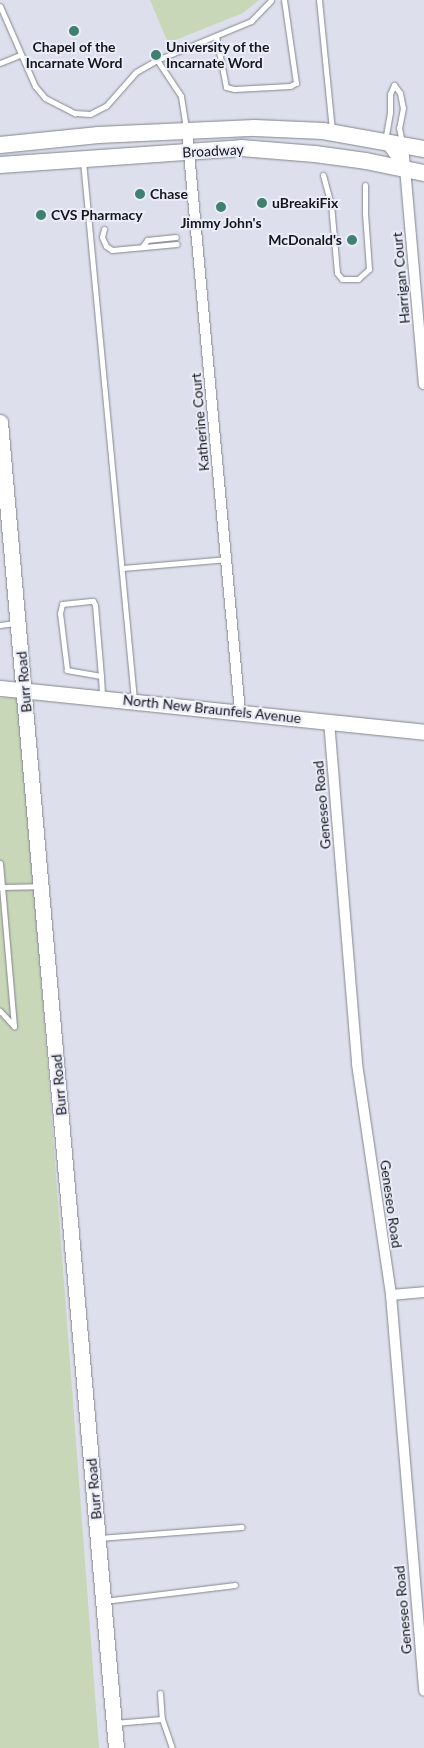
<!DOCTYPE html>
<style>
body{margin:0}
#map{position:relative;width:424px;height:1748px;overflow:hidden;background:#dde0ec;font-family:Lato,sans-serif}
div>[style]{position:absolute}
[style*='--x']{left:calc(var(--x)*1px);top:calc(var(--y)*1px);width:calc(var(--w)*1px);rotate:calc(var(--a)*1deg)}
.green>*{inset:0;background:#c7d7b7}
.roads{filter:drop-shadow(0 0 1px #838590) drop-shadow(0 0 1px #838590)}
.lane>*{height:5px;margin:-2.5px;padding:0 2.5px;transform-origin:2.5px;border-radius:2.5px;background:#fff}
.street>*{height:10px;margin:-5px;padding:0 5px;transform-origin:5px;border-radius:5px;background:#fff}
.secondary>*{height:15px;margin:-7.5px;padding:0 7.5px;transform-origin:7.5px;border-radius:7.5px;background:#fff}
.primary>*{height:16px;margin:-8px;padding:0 8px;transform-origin:8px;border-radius:8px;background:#fff}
.dots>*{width:14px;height:14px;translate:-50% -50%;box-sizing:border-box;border:2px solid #eaedf9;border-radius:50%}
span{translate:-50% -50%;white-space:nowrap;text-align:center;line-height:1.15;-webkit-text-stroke:4px #eaedf9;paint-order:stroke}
.poi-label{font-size:14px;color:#16171b;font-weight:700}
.left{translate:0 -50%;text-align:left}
.right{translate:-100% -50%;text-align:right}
.street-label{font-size:14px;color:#16171b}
</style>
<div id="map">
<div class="green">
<i style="clip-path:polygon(150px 0,259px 0,243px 13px,168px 43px)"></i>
<i style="clip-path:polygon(20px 697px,99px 1748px,0 1748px,0 698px)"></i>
</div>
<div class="roads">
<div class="lane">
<i style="--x:319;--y:0;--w:131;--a:84.3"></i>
<i style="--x:0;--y:6;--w:87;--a:66.4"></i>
<i style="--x:35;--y:86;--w:16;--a:50"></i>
<i style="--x:45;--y:98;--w:34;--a:27"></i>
<i style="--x:75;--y:113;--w:15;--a:4"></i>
<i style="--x:90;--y:114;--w:18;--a:-27"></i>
<i style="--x:106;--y:106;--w:45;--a:-48.6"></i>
<i style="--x:136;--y:72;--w:24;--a:-30"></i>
<i style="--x:216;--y:36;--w:52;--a:78.9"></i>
<i style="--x:226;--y:87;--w:8;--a:14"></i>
<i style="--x:234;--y:89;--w:56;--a:-3.1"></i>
<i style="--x:290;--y:86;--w:7;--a:-27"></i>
<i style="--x:296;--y:83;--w:84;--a:-98.2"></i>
<i style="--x:0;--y:63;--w:22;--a:-22"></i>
<i style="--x:394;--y:85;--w:10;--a:53"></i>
<i style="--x:400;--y:93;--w:15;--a:79"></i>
<i style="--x:403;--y:108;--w:20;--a:101"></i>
<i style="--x:399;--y:128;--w:14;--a:78"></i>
<i style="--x:186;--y:128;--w:32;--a:-99"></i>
<i style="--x:181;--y:96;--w:43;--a:-123.7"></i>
<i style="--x:157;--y:60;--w:102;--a:-22.5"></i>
<i style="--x:251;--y:21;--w:29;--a:-46"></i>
<i style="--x:385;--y:141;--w:29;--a:-80"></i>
<i style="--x:390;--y:112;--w:18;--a:-90"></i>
<i style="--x:390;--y:94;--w:10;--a:-66"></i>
<i style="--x:83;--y:161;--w:541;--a:84.59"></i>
<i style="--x:323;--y:175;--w:30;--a:75"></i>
<i style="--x:331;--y:204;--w:69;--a:85"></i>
<i style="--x:337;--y:273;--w:8;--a:50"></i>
<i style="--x:342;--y:279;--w:16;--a:0"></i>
<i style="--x:358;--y:279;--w:15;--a:-42"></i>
<i style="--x:369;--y:269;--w:56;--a:-94.1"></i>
<i style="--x:365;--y:213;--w:28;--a:-90"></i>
<i style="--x:104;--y:229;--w:8;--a:104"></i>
<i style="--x:102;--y:237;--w:10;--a:66"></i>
<i style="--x:106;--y:246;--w:7;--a:34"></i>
<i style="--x:112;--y:250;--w:65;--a:-5.3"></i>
<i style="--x:142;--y:247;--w:9;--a:-54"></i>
<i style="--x:147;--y:240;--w:29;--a:-6"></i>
<i style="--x:122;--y:568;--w:104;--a:-4.9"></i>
<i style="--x:0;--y:625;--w:15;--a:-8"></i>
<i style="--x:101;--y:676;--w:35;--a:-170"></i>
<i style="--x:67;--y:670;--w:57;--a:-97"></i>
<i style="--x:60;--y:613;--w:9;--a:-77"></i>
<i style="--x:62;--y:604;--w:31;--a:-6"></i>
<i style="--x:93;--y:601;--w:4;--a:63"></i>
<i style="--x:95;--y:605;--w:71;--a:85.2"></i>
<i style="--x:101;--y:676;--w:21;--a:87"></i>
<i style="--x:0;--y:863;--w:164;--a:85.1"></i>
<i style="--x:14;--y:1026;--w:21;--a:-133"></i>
<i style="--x:0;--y:887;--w:39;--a:-1"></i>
<i style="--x:99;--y:1538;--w:143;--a:-4.4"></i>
<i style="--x:104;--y:1601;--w:132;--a:-7"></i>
<i style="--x:160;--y:1693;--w:26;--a:86"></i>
<i style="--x:114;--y:1723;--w:48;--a:-4.8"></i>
<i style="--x:162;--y:1719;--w:31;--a:71"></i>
</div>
<div class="street">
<i style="--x:187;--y:131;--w:583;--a:84.79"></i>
<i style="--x:385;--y:141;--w:33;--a:55"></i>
<i style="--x:403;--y:145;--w:240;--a:85"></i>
<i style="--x:329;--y:721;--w:344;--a:85.3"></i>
<i style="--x:357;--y:1064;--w:233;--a:81.6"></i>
<i style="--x:391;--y:1295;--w:397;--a:85.2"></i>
<i style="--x:391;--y:1295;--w:33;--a:-5"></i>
</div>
<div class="secondary">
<i style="--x:0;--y:422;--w:1331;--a:85"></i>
<i style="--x:0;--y:688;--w:426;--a:5.9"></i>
</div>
<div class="primary">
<i style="--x:0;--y:145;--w:99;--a:-5.8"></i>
<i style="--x:98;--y:135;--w:157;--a:-2.6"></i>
<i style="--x:255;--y:128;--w:68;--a:2.5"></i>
<i style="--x:323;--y:131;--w:103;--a:10.1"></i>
<i style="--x:0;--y:165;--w:242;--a:-4"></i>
<i style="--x:241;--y:148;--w:74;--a:4.6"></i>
<i style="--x:315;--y:154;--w:51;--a:7.8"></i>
<i style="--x:366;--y:161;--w:59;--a:11.7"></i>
</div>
</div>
<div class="dots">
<i style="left:74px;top:31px;background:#3f806f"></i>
<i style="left:156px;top:55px;background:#3f806f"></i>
<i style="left:140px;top:194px;background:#3f806f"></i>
<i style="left:262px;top:203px;background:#3f806f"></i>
<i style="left:221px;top:207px;background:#3f806f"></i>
<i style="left:41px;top:215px;background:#3f806f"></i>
<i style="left:352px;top:240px;background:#3f806f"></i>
</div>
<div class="poi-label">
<span style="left:74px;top:55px">Chapel of the<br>Incarnate Word</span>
<span class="left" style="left:166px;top:55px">University of the<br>Incarnate Word</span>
<span class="left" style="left:150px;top:194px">Chase</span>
<span class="left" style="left:272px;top:203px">uBreakiFix</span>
<span class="left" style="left:51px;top:215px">CVS Pharmacy</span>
<span style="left:221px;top:223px">Jimmy John's</span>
<span class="right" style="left:342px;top:240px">McDonald's</span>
</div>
<div class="street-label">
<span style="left:213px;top:151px;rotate:-3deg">Broadway</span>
<span style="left:401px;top:278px;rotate:-95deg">Harrigan Court</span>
<span style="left:200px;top:422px;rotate:-95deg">Katherine Court</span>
<span style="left:24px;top:682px;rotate:-95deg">Burr Road</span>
<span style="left:212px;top:709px;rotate:6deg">North New Braunfels Avenue</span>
<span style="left:322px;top:805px;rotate:-95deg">Geneseo Road</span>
<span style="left:59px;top:1085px;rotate:-95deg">Burr Road</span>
<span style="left:391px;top:1204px;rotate:82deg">Geneseo Road</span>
<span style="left:94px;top:1489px;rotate:-95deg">Burr Road</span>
<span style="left:403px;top:1610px;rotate:-95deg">Geneseo Road</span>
</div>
</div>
